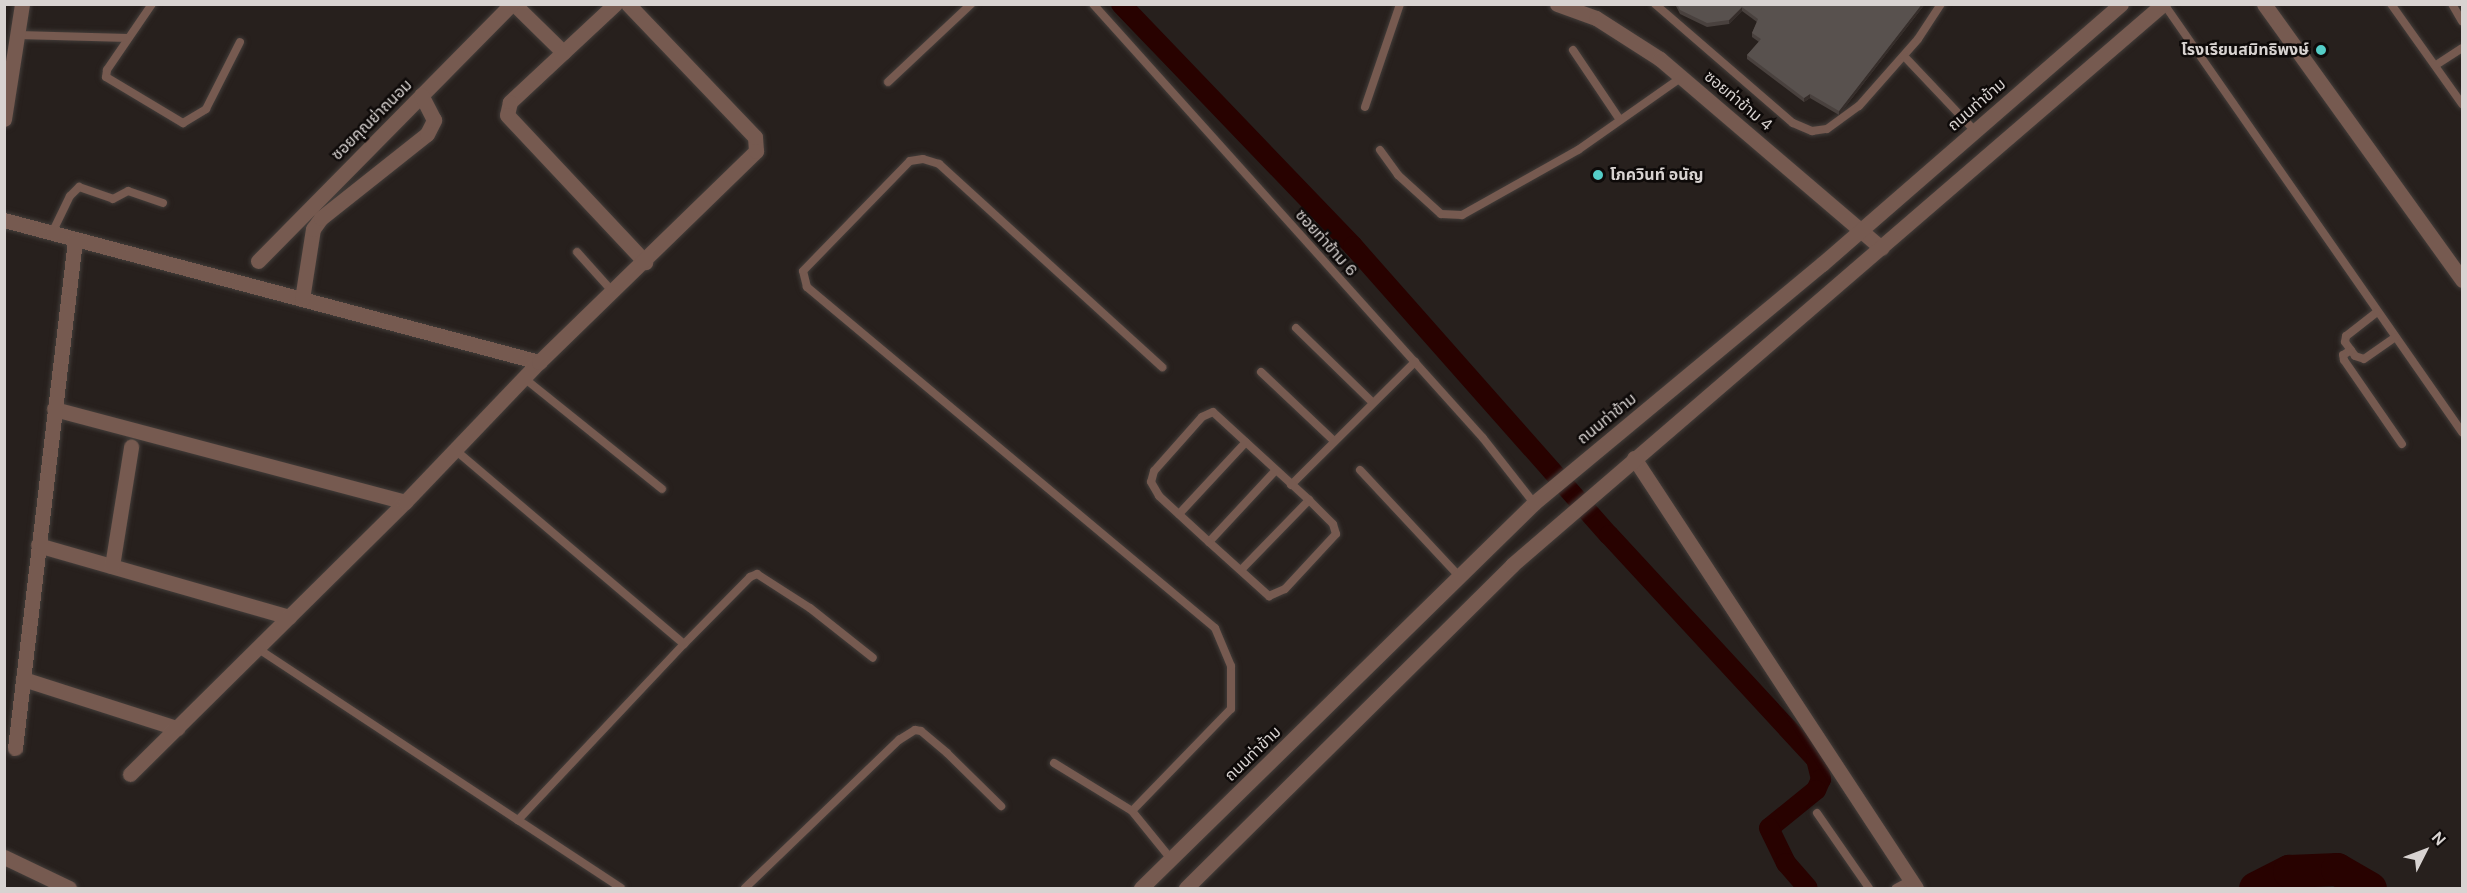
<!DOCTYPE html>
<meta charset="utf-8">
<style>
body{margin:0}
#map{position:relative;width:2467px;height:893px;overflow:hidden;background:#27201d;font-family:"DM Sans","Noto Sans Thai",sans-serif}
div>[style]{position:absolute}
[style*='--x']{left:calc(var(--x)*1px);top:calc(var(--y)*1px);width:calc(var(--w)*1px);rotate:calc(var(--a)*1deg)}
.canal>*{height:20px;margin:-10px;padding:0 10px;transform-origin:10px;border-radius:10px;background:#280200}
.river>*{height:33px;margin:-16.5px;padding:0 16.5px;transform-origin:16.5px;border-radius:16.5px;background:#280200}
.roads{filter:drop-shadow(0 0 2px #433d3a) drop-shadow(0 0 2px #433d3a)}
.service>*{height:8px;margin:-4px;padding:0 4px;transform-origin:4px;border-radius:4px;background:#765a50}
.minor>*{height:15px;margin:-7.5px;padding:0 7.5px;transform-origin:7.5px;border-radius:7.5px;background:#765a50}
.tertiary>*{height:15px;margin:-7.5px;padding:0 7.5px;transform-origin:7.5px;border-radius:7.5px;background:#765a50}
.wall>*{inset:0;background:#49413e}
.shaded-wall>*{inset:0;background:#352d2a}
.building>*{inset:0;background:#58514e}
.dots>*{width:16px;height:16px;translate:-50% -50%;box-sizing:border-box;border:3px solid #0e0a09;border-radius:50%}
span{translate:-50% -50%;white-space:nowrap;text-align:center;line-height:1.15;-webkit-text-stroke:5px #0e0a09;paint-order:stroke}
.poi-label{font-size:16px;color:#d8d3d1;font-weight:700}
.right{translate:-100% -50%;text-align:right}
.left{translate:0 -50%;text-align:left}
.street-label{font-size:16px;color:#d8d3d1}
.frame{position:absolute;inset:0;border:6px solid #d8d3d1;pointer-events:none}
.north{position:absolute;left:2395px;top:821px;width:60px;height:60px;-webkit-text-stroke:4px #0e0a09;paint-order:stroke;rotate:48deg;font-size:16px;font-weight:700;line-height:24px;text-align:center;color:#d8d3d1}
.north::after{content:'';display:block;margin:auto;width:21px;height:27px;background:#d8d3d1;clip-path:polygon(50% 0,100% 100%,50% 72%,0 100%)}
</style>
<div id="map">
<div class="canal">
<i style="--x:1121;--y:4;--w:335;--a:46.2"></i>
<i style="--x:1353;--y:246;--w:386;--a:48.5"></i>
<i style="--x:1609;--y:535;--w:305;--a:47.3"></i>
<i style="--x:1816;--y:759;--w:21;--a:76"></i>
<i style="--x:1821;--y:779;--w:12;--a:114"></i>
<i style="--x:1816;--y:790;--w:60;--a:141"></i>
<i style="--x:1769;--y:828;--w:39;--a:64"></i>
<i style="--x:1786;--y:863;--w:33;--a:49"></i>
</div>
<div class="river">
<i style="--x:2255;--y:888;--w:38;--a:-27"></i>
<i style="--x:2289;--y:871;--w:48;--a:-2.4"></i>
<i style="--x:2337;--y:869;--w:38;--a:30"></i>
</div>
<div class="roads">
<div class="service">
<i style="--x:152;--y:4;--w:80;--a:124.3"></i>
<i style="--x:107;--y:70;--w:7;--a:98"></i>
<i style="--x:106;--y:77;--w:90;--a:30.9"></i>
<i style="--x:183;--y:123;--w:27;--a:-31"></i>
<i style="--x:206;--y:109;--w:75;--a:-63.1"></i>
<i style="--x:1093;--y:4;--w:583;--a:48.06"></i>
<i style="--x:1483;--y:438;--w:83;--a:51.9"></i>
<i style="--x:1655;--y:4;--w:182;--a:40.8"></i>
<i style="--x:1793;--y:123;--w:21;--a:23"></i>
<i style="--x:1812;--y:131;--w:15;--a:-8"></i>
<i style="--x:1827;--y:129;--w:39;--a:-36"></i>
<i style="--x:1859;--y:106;--w:89;--a:-48.6"></i>
<i style="--x:1918;--y:39;--w:42;--a:-56.7"></i>
<i style="--x:2164;--y:4;--w:522;--a:55.15"></i>
<i style="--x:2391;--y:4;--w:123;--a:54.6"></i>
<i style="--x:2452;--y:4;--w:20;--a:60"></i>
<i style="--x:18;--y:35;--w:110;--a:1.6"></i>
<i style="--x:1573;--y:50;--w:84;--a:56.1"></i>
<i style="--x:1904;--y:56;--w:103;--a:46.6"></i>
<i style="--x:2436;--y:65;--w:31;--a:-33"></i>
<i style="--x:888;--y:82;--w:114;--a:-43.2"></i>
<i style="--x:1365;--y:107;--w:109;--a:-71.2"></i>
<i style="--x:1380;--y:150;--w:31;--a:54"></i>
<i style="--x:1398;--y:175;--w:58;--a:42.2"></i>
<i style="--x:1441;--y:214;--w:21;--a:3"></i>
<i style="--x:1462;--y:215;--w:133;--a:-29.3"></i>
<i style="--x:1578;--y:150;--w:127;--a:-35.1"></i>
<i style="--x:52;--y:233;--w:41;--a:-64.1"></i>
<i style="--x:70;--y:196;--w:13;--a:-45"></i>
<i style="--x:79;--y:187;--w:36;--a:19"></i>
<i style="--x:113;--y:199;--w:17;--a:-28"></i>
<i style="--x:128;--y:191;--w:37;--a:19"></i>
<i style="--x:577;--y:252;--w:52;--a:48.1"></i>
<i style="--x:2377;--y:312;--w:39;--a:142"></i>
<i style="--x:2346;--y:336;--w:6;--a:99"></i>
<i style="--x:2345;--y:342;--w:17;--a:54"></i>
<i style="--x:2355;--y:356;--w:9;--a:18"></i>
<i style="--x:2364;--y:359;--w:38;--a:-35"></i>
<i style="--x:1296;--y:328;--w:107;--a:44.2"></i>
<i style="--x:2351;--y:350;--w:9;--a:148"></i>
<i style="--x:2343;--y:355;--w:5;--a:79"></i>
<i style="--x:2344;--y:360;--w:102;--a:55.4"></i>
<i style="--x:1261;--y:372;--w:100;--a:43.4"></i>
<i style="--x:524;--y:378;--w:177;--a:38.8"></i>
<i style="--x:1360;--y:470;--w:144;--a:47"></i>
<i style="--x:1291;--y:485;--w:175;--a:-44.8"></i>
<i style="--x:1179;--y:514;--w:98;--a:-47.1"></i>
<i style="--x:1209;--y:542;--w:98;--a:-47.1"></i>
<i style="--x:1241;--y:570;--w:98;--a:-45.8"></i>
<i style="--x:1309;--y:500;--w:130;--a:-137.5"></i>
<i style="--x:1213;--y:412;--w:12;--a:156"></i>
<i style="--x:1202;--y:417;--w:72;--a:131.6"></i>
<i style="--x:1154;--y:471;--w:11;--a:105"></i>
<i style="--x:1151;--y:482;--w:16;--a:60"></i>
<i style="--x:1159;--y:496;--w:68;--a:42.6"></i>
<i style="--x:1209;--y:542;--w:81;--a:42"></i>
<i style="--x:1269;--y:596;--w:17;--a:-24"></i>
<i style="--x:1285;--y:589;--w:75;--a:-47.2"></i>
<i style="--x:1336;--y:534;--w:10;--a:-107"></i>
<i style="--x:1333;--y:524;--w:34;--a:-135"></i>
<i style="--x:684;--y:644;--w:94;--a:-45.4"></i>
<i style="--x:750;--y:577;--w:8;--a:-23"></i>
<i style="--x:757;--y:574;--w:63;--a:32.7"></i>
<i style="--x:810;--y:608;--w:80;--a:38.4"></i>
<i style="--x:257;--y:648;--w:313;--a:33.4"></i>
<i style="--x:518;--y:820;--w:242;--a:-46.7"></i>
<i style="--x:684;--y:644;--w:300;--a:-139.7"></i>
<i style="--x:1054;--y:763;--w:92;--a:31.6"></i>
<i style="--x:1132;--y:811;--w:62;--a:50.9"></i>
<i style="--x:1132;--y:811;--w:142;--a:-45.9"></i>
<i style="--x:1231;--y:709;--w:43;--a:-90"></i>
<i style="--x:1231;--y:666;--w:41;--a:-112.8"></i>
<i style="--x:1215;--y:628;--w:532;--a:-140.11"></i>
<i style="--x:807;--y:287;--w:16;--a:-104"></i>
<i style="--x:803;--y:271;--w:153;--a:-45.8"></i>
<i style="--x:910;--y:161;--w:13;--a:-9"></i>
<i style="--x:923;--y:159;--w:17;--a:17"></i>
<i style="--x:939;--y:164;--w:302;--a:42.3"></i>
<i style="--x:1817;--y:813;--w:91;--a:55.3"></i>
<i style="--x:518;--y:820;--w:123;--a:33.4"></i>
<i style="--x:745;--y:888;--w:214;--a:-43.9"></i>
<i style="--x:899;--y:740;--w:19;--a:-32"></i>
<i style="--x:915;--y:730;--w:6;--a:9"></i>
<i style="--x:921;--y:731;--w:34;--a:40"></i>
<i style="--x:947;--y:753;--w:76;--a:44.5"></i>
<i style="--x:1896;--y:888;--w:17;--a:-28"></i>
</div>
<div class="minor">
<i style="--x:514;--y:4;--w:69;--a:44.4"></i>
<i style="--x:615;--y:4;--w:144;--a:137"></i>
<i style="--x:510;--y:102;--w:13;--a:103"></i>
<i style="--x:507;--y:115;--w:202;--a:46.8"></i>
<i style="--x:1557;--y:4;--w:41;--a:19.7"></i>
<i style="--x:1596;--y:18;--w:76;--a:32.6"></i>
<i style="--x:1660;--y:59;--w:291;--a:40.5"></i>
<i style="--x:2264;--y:4;--w:340;--a:54.3"></i>
<i style="--x:4;--y:119;--w:116;--a:-81.1"></i>
<i style="--x:4;--y:220;--w:554;--a:14.86"></i>
<i style="--x:258;--y:261;--w:361;--a:-45.4"></i>
<i style="--x:302;--y:299;--w:71;--a:-81.1"></i>
<i style="--x:313;--y:229;--w:14;--a:-54"></i>
<i style="--x:321;--y:218;--w:135;--a:-38.4"></i>
<i style="--x:427;--y:134;--w:16;--a:-63"></i>
<i style="--x:434;--y:120;--w:28;--a:-117"></i>
<i style="--x:54;--y:409;--w:363;--a:14.8"></i>
<i style="--x:1634;--y:458;--w:514;--a:56.74"></i>
<i style="--x:38;--y:545;--w:261;--a:16"></i>
<i style="--x:112;--y:566;--w:121;--a:-80.9"></i>
<i style="--x:23;--y:679;--w:162;--a:17.7"></i>
<i style="--x:15;--y:748;--w:512;--a:-83.26"></i>
<i style="--x:130;--y:774;--w:387;--a:-44.7"></i>
<i style="--x:405;--y:502;--w:194;--a:-46.3"></i>
<i style="--x:539;--y:362;--w:303;--a:-44.2"></i>
<i style="--x:756;--y:151;--w:14;--a:-94"></i>
<i style="--x:755;--y:137;--w:184;--a:-133.7"></i>
<i style="--x:4;--y:857;--w:72;--a:25.5"></i>
</div>
<div class="tertiary">
<i style="--x:1141;--y:888;--w:550;--a:-44.41"></i>
<i style="--x:1534;--y:503;--w:374;--a:-39.7"></i>
<i style="--x:1822;--y:264;--w:396;--a:-41"></i>
<i style="--x:1186;--y:888;--w:459;--a:-44.7"></i>
<i style="--x:1512;--y:565;--w:859;--a:-40.75"></i>
</div>
</div>
<div class="wall">
<i style="clip-path:polygon(1675px 4px,1925px 4px,1839px 115px,1810px 98px,1804px 102px,1747px 59px,1747px 55px,1759px 42px,1752px 37px,1752px 33px,1757px 22px,1742px 11px,1729px 24px,1707px 27px,1680px 14px)"></i>
</div>
<div class="shaded-wall">
<i style="clip-path:polygon(1922px 4px,1925px 4px,1839px 115px,1839px 111px)"></i>
<i style="clip-path:polygon(1742px 7px,1742px 11px,1729px 24px,1729px 20px)"></i>
<i style="clip-path:polygon(1810px 94px,1810px 98px,1804px 102px,1804px 98px)"></i>
</div>
<div class="building">
<i style="clip-path:polygon(1677px 4px,1922px 4px,1839px 111px,1810px 94px,1804px 98px,1747px 55px,1761px 39px,1752px 33px,1758px 19px,1742px 7px,1729px 20px,1707px 23px,1680px 10px)"></i>
</div>
<div class="dots">
<i style="left:2321px;top:50px;background:#54cdc7"></i>
<i style="left:1598px;top:175px;background:#54cdc7"></i>
</div>
<div class="poi-label">
<span class="right" style="left:2309px;top:50px">โรงเรียนสมิทธิพงษ์</span>
<span class="left" style="left:1610px;top:175px">โภควินท์ อนัญ</span>
</div>
<div class="street-label">
<span style="left:1738px;top:101px;rotate:40deg">ซอยท่าข้าม 4</span>
<span style="left:1977px;top:105px;rotate:-41deg">ถนนท่าข้าม</span>
<span style="left:372px;top:120px;rotate:-45deg">ซอยคุณย่าถนอม</span>
<span style="left:1326px;top:243px;rotate:48deg">ซอยท่าข้าม 6</span>
<span style="left:1607px;top:419px;rotate:-39deg">ถนนท่าข้าม</span>
<span style="left:1253px;top:754px;rotate:-44deg">ถนนท่าข้าม</span>
</div>
<div class="frame"></div>
<div class="north">N</div>
</div>
